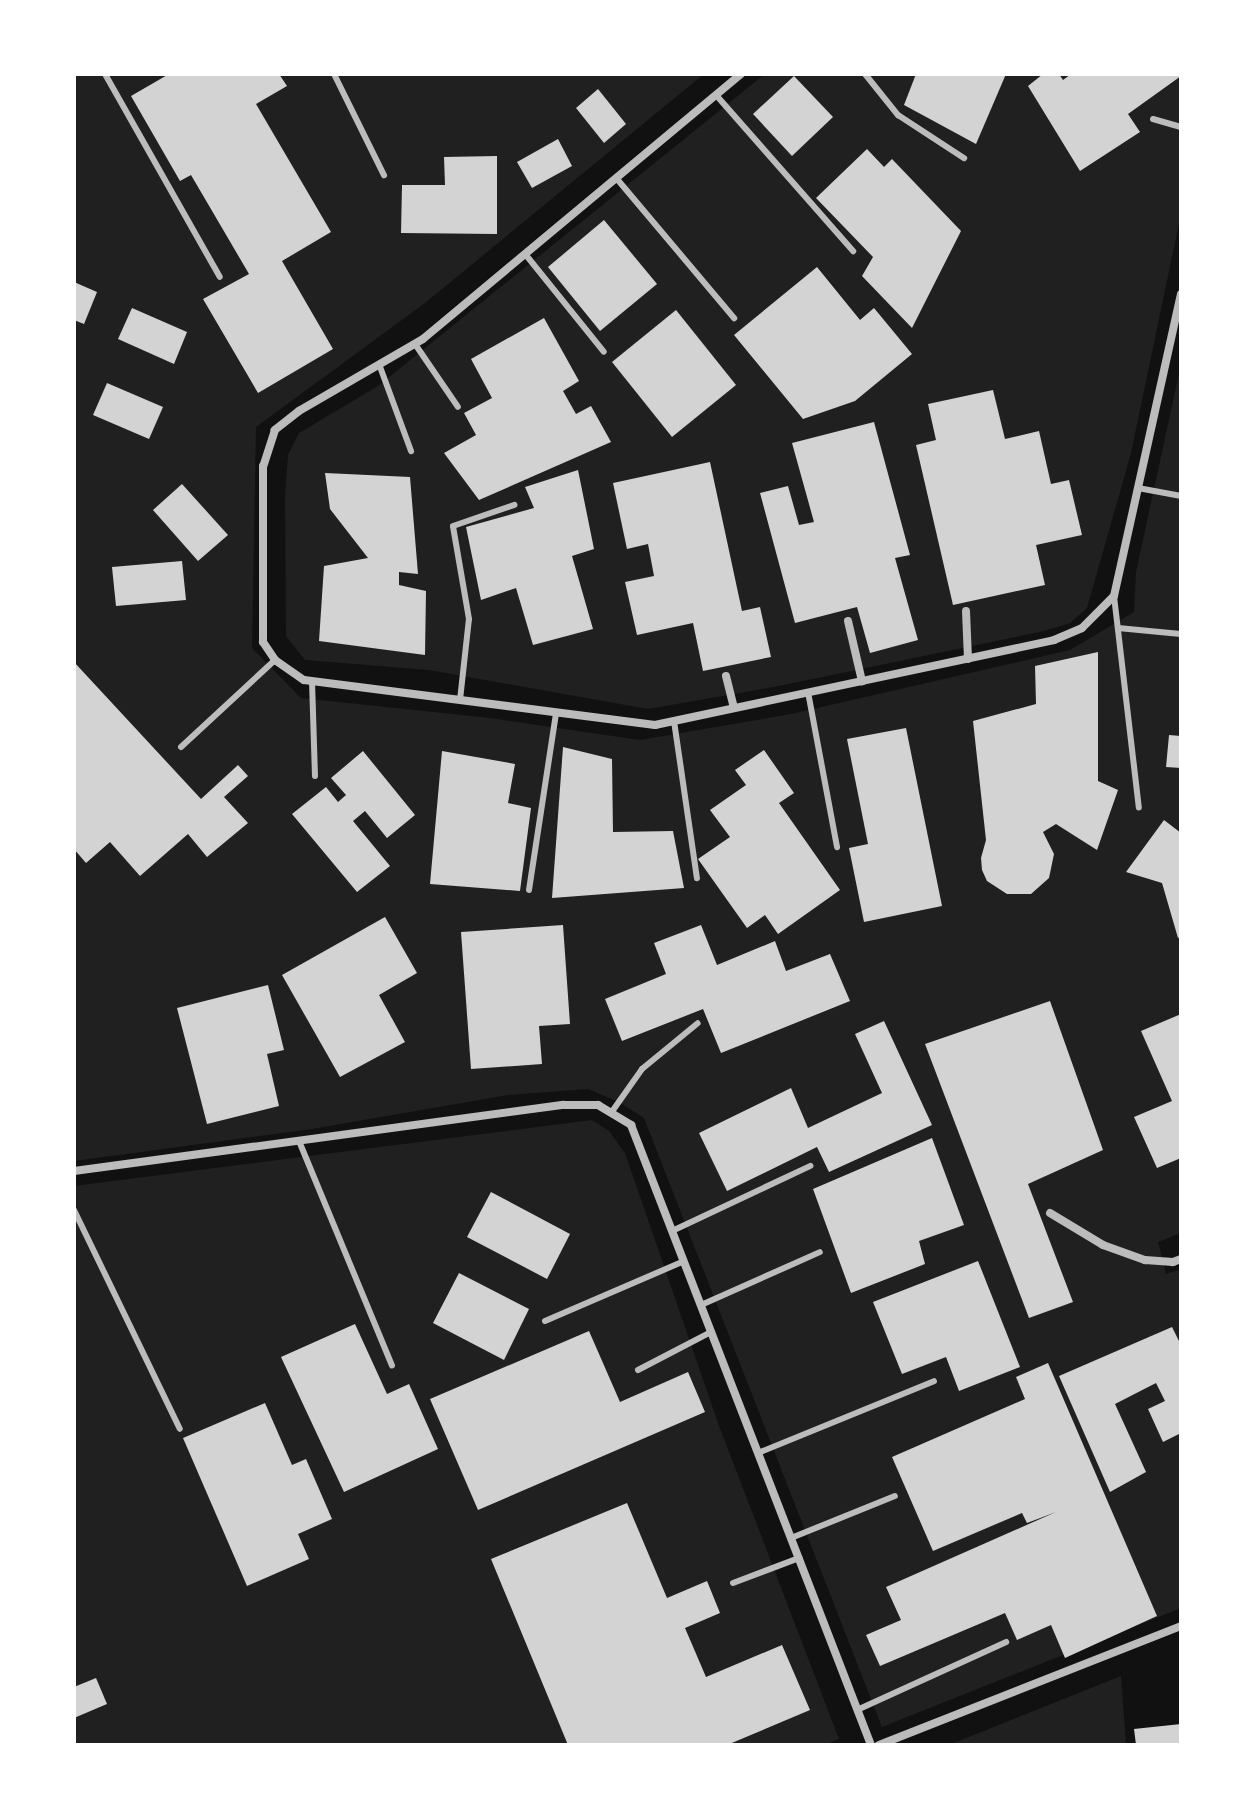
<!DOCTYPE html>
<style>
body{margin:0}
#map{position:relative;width:1255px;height:1819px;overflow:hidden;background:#111;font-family:"Zilla Slab",serif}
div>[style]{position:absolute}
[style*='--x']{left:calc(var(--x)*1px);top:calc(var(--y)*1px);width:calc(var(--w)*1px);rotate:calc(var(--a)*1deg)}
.green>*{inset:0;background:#202020}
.building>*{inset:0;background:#d3d3d3}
.service>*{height:6px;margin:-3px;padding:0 3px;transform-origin:3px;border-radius:3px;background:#bcbcbc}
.minor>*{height:8px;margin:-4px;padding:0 4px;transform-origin:4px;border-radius:4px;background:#bcbcbc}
span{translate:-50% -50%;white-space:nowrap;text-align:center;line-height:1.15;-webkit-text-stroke:8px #fff;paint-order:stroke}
.frame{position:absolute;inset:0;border:76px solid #fff;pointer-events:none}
</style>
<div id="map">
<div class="green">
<i style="clip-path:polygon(74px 74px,704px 74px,425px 303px,256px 427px,252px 648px,301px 698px,490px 718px,640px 740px,791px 714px,1070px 650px,1134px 612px,1136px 572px,1181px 364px,1181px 1233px,1158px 1242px,1166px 1274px,1181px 1269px,1181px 1608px,882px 1727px,644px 1118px,619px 1102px,588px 1089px,508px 1095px,312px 1129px,74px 1161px)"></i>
<i style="clip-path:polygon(765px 74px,1181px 74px,1181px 214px,1131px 453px,1087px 608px,1070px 623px,1044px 631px,774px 687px,648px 709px,429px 670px,305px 660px,286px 636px,285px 495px,288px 455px,299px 433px,378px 386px)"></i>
<i style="clip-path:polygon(592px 1120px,609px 1131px,625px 1153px,718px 1423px,839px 1739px,824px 1745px,74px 1745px,74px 1186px)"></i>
<i style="clip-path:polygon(1121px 1676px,1126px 1745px,949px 1745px)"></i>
</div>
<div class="building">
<i style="clip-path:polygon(169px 74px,279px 74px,287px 86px,256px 104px,331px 232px,282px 261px,333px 349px,258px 393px,203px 299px,249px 274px,191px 175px,180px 181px,131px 96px)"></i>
<i style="clip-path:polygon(916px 74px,1006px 74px,976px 144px,904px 105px)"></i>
<i style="clip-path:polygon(1043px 74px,1059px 74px,1063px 80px,1071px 74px,1181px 76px,1128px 114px,1140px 132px,1080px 171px,1028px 86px)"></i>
<i style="clip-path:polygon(794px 76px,833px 117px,792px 156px,753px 114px)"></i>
<i style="clip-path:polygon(598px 89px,626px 124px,604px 143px,576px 108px)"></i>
<i style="clip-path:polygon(558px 139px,572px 166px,532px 188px,517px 162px)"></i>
<i style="clip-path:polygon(867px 149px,884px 167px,892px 159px,961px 231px,912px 328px,862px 276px,873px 257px,816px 198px)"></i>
<i style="clip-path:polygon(497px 156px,497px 234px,401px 233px,402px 185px,445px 185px,444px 157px)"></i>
<i style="clip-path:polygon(604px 220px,657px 284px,600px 331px,548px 267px)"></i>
<i style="clip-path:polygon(817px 267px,860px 320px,874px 308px,912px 354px,855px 401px,803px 419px,734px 335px)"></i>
<i style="clip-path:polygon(74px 282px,97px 292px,84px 324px,74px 320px)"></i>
<i style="clip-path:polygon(132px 308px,187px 332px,174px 364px,118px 339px)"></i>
<i style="clip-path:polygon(676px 310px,736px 385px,672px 437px,612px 362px)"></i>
<i style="clip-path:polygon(544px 318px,579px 381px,563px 391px,576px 414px,591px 406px,611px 442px,479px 500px,444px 453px,476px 435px,464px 413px,492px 398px,471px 359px)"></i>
<i style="clip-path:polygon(107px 383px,163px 407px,149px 439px,93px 415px)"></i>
<i style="clip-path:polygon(993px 390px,1005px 439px,1039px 431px,1051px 484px,1069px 480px,1082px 535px,1036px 545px,1045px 585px,953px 605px,916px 445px,936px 440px,928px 404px)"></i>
<i style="clip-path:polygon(874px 422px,910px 555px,895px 558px,918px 640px,870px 653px,857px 607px,795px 623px,760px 493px,788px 486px,799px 525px,814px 522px,792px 443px)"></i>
<i style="clip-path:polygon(710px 462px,742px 611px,760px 607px,771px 657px,703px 671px,693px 623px,637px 635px,625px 582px,654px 576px,648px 544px,627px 549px,613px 483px)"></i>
<i style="clip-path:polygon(578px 470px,594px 549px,572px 556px,593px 629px,533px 645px,516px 588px,481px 600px,466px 527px,534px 508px,525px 487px)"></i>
<i style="clip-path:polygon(325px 473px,410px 477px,418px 574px,399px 572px,399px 585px,426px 591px,425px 655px,319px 641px,324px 566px,368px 558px,330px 509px)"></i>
<i style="clip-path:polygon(182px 484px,228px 535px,198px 561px,153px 510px)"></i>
<i style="clip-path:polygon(182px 561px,186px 600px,116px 606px,112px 567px)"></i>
<i style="clip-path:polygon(1098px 652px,1098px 781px,1118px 790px,1097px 850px,1056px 824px,1043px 832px,1054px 854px,1049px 878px,1031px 894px,1007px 894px,987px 881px,982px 870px,981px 858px,986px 840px,973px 721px,1036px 704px,1035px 666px)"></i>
<i style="clip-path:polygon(74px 662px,201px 799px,238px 765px,248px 776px,224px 797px,248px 823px,207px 857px,188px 834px,140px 876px,110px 842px,86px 863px,74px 849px)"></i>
<i style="clip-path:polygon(906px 728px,942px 906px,864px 922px,849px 848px,868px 844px,847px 739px)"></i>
<i style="clip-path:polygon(1169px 735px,1181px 736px,1181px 768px,1166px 767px)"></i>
<i style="clip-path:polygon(563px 747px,612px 759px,613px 832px,673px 831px,684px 888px,552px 898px)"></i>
<i style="clip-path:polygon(764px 750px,794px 793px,779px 803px,840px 890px,778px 934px,765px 915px,747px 928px,698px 859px,730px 837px,710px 810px,746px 785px,735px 770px)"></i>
<i style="clip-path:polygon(363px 751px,415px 815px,387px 838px,365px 811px,353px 821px,390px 866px,357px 892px,292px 814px,326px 787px,338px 802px,346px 795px,331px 778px)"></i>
<i style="clip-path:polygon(442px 751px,515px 764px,508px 803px,531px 808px,520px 891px,430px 884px)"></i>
<i style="clip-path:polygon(1164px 820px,1181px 833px,1181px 937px,1178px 938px,1162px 883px,1126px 872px)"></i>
<i style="clip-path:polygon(385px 917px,417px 973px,379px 995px,405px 1042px,340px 1077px,282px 975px)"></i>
<i style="clip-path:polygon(563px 925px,570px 1024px,539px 1026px,542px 1064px,471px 1069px,461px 932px)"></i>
<i style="clip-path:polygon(701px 925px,717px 965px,775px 941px,786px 971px,830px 954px,850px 1001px,721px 1053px,703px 1009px,622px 1041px,605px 999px,666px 974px,654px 943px)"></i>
<i style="clip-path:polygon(268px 985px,284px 1050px,267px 1054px,279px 1106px,207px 1124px,177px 1008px)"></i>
<i style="clip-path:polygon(1050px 1001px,1103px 1150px,1028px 1184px,1073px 1302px,1029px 1318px,925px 1044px)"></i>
<i style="clip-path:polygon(1181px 1014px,1181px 1158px,1157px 1168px,1134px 1117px,1172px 1101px,1141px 1031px)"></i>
<i style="clip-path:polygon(884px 1021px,932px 1125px,829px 1172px,817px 1147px,727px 1191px,699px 1133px,791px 1088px,808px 1128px,882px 1093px,855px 1034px)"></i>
<i style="clip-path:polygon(932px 1138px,964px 1225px,919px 1241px,925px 1264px,851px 1293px,813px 1189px)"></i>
<i style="clip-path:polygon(491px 1192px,570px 1234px,547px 1279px,467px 1237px)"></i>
<i style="clip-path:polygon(978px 1261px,1020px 1367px,959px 1391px,946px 1357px,902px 1374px,873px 1302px)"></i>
<i style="clip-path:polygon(459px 1273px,529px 1309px,504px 1360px,433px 1323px)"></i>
<i style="clip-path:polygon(355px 1324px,387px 1394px,409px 1384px,438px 1449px,344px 1492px,281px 1357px)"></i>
<i style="clip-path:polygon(1172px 1327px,1181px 1345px,1181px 1433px,1163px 1442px,1148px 1409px,1165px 1401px,1156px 1383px,1115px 1404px,1146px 1472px,1110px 1492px,1059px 1376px)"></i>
<i style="clip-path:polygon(589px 1331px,620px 1402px,688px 1372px,705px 1412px,478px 1510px,430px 1399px)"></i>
<i style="clip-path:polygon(1048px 1363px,1157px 1616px,1065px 1658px,1051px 1625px,1017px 1640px,1005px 1613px,880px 1666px,866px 1635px,901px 1620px,886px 1587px,1056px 1512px,1027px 1523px,1022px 1513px,933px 1551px,892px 1457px,1025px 1399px,1016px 1377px)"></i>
<i style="clip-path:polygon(265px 1403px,292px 1465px,306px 1459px,332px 1519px,298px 1534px,309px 1559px,247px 1586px,183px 1438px)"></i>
<i style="clip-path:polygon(627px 1503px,667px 1598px,707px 1581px,720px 1613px,685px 1628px,706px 1677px,782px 1645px,810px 1710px,727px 1745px,568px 1745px,491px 1559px)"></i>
<i style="clip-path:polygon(96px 1678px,107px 1704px,74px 1718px,74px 1687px)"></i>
<i style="clip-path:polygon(1181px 1724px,1181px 1745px,1136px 1745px,1134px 1729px)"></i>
</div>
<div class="service">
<i style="--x:105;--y:74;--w:233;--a:60.5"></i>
<i style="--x:334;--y:74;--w:113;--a:63.7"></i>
<i style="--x:865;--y:74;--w:53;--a:51.2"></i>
<i style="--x:898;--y:115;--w:79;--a:33.1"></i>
<i style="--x:716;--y:95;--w:208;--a:48.7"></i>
<i style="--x:1153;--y:119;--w:29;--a:16"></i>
<i style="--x:617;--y:179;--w:182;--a:49.9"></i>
<i style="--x:526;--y:255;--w:124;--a:51.2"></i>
<i style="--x:415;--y:344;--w:76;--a:55.7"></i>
<i style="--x:379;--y:364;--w:93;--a:69.8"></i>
<i style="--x:1138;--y:488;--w:44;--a:10.5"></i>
<i style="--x:1114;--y:596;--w:213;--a:83.3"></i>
<i style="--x:1118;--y:628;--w:63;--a:5.4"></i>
<i style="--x:312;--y:681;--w:95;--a:88.2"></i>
<i style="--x:808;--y:692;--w:158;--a:79.4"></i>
<i style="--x:460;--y:700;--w:81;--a:-83.7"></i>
<i style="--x:469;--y:619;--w:94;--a:-99.8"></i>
<i style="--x:453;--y:526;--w:65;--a:-19"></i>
<i style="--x:674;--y:721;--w:159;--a:81.7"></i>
<i style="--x:181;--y:747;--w:128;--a:-42.8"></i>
<i style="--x:529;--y:890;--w:179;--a:-81.3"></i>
<i style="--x:611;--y:1113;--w:54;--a:-54.8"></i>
<i style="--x:642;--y:1069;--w:72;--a:-39.4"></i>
<i style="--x:299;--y:1141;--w:243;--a:67.5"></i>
<i style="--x:74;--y:1210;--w:243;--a:64.2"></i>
<i style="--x:672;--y:1231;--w:153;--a:-25.2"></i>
<i style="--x:701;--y:1305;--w:130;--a:-24"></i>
<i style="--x:545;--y:1321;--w:151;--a:-23.3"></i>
<i style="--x:638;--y:1370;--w:82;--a:-27.5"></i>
<i style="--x:758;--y:1453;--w:190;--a:-22.2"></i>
<i style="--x:791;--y:1538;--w:112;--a:-22"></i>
<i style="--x:733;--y:1583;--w:71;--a:-20.7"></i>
<i style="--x:857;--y:1710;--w:164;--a:-24.5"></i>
</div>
<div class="minor">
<i style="--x:741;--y:74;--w:414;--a:140.2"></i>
<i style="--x:423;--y:339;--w:143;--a:149.9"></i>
<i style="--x:299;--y:411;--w:31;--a:142"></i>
<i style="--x:275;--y:430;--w:38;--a:108"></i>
<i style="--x:263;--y:466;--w:176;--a:90"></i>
<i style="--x:263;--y:642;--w:22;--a:56"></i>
<i style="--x:275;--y:660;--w:35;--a:35"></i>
<i style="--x:304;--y:680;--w:354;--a:7.3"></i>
<i style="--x:655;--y:725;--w:408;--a:-12"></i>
<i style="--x:1054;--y:640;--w:30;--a:-23"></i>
<i style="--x:1082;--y:628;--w:45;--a:-45"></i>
<i style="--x:1114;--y:596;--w:309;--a:-77.5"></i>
<i style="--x:966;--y:611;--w:48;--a:87.6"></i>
<i style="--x:848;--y:621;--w:62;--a:76.9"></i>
<i style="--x:726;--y:676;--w:33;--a:76"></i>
<i style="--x:74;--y:1171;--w:494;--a:-7.7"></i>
<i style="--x:564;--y:1105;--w:34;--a:0"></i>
<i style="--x:598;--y:1105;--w:39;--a:31"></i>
<i style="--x:631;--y:1125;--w:665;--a:68.84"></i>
<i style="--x:1050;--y:1213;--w:62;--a:31.1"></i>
<i style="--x:1103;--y:1245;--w:45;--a:19.7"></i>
<i style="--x:1145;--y:1260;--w:28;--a:4"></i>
<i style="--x:1173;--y:1262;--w:9;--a:-21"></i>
<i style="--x:879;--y:1745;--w:325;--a:-21.5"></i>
</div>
<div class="frame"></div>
</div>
